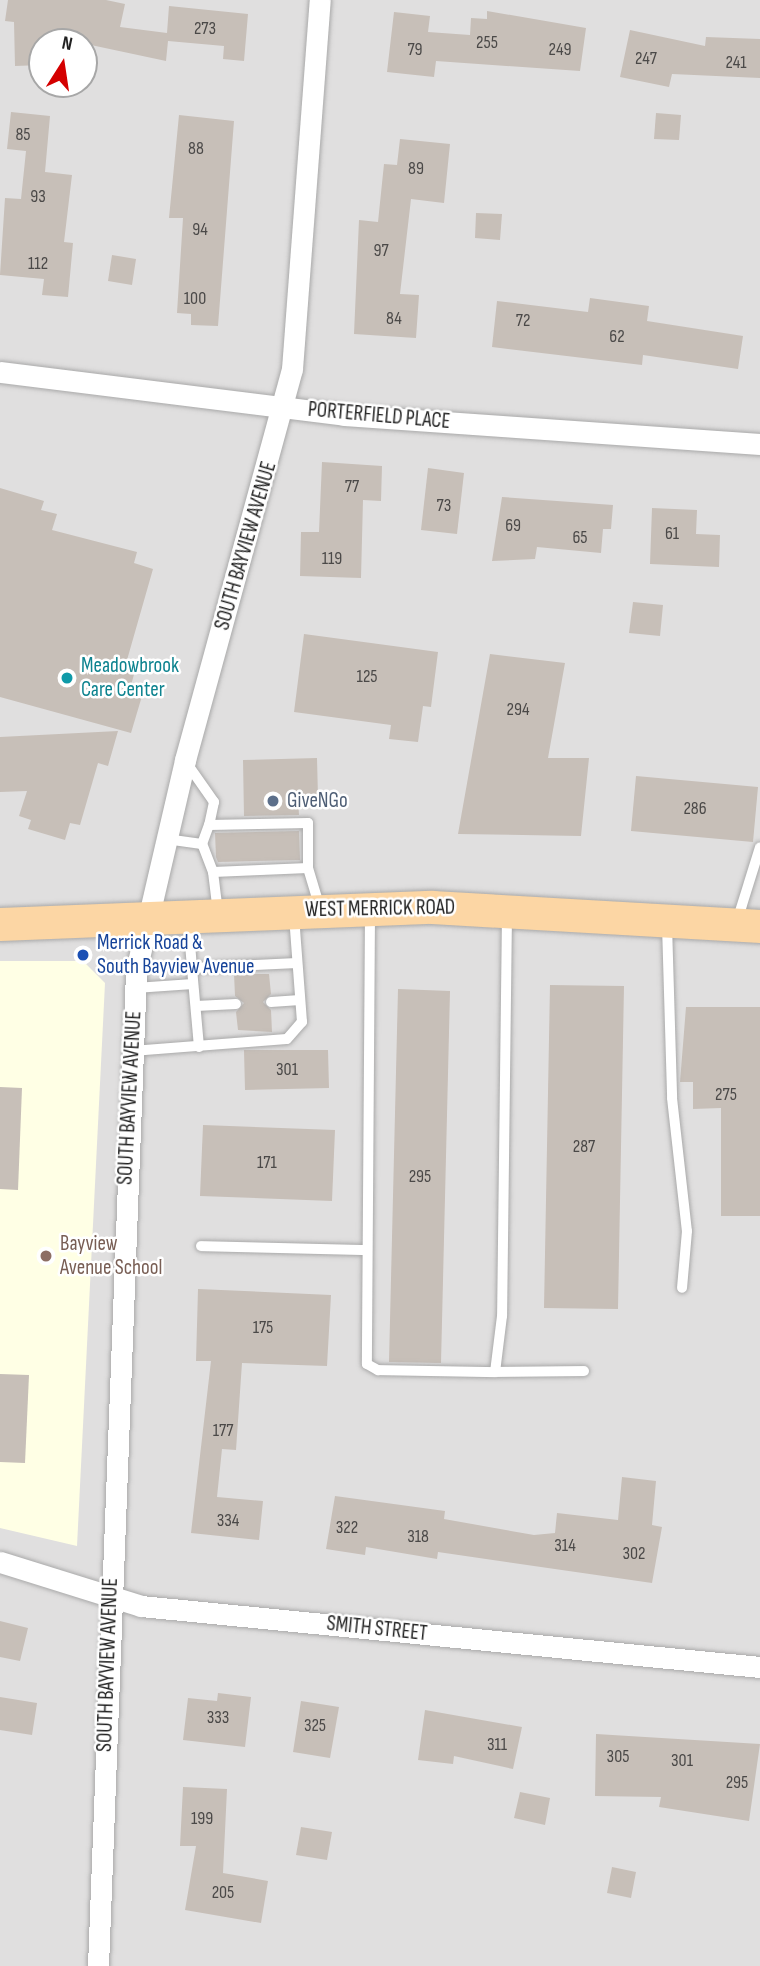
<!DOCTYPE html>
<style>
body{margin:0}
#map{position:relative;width:760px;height:1966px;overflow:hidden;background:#f2efe9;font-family:"Sofia Sans Condensed",sans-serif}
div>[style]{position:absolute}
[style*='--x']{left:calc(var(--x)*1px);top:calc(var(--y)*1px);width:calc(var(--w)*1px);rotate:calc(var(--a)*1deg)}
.residential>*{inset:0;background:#e0dfdf}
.education>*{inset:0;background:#ffffe5}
.building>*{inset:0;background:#c7bfb8}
.roads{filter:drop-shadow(0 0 2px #a9a9a9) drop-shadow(0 0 2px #a9a9a9)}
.lane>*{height:10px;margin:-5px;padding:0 5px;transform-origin:5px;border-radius:5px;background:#fff}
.street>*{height:21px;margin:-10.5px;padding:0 10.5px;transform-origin:10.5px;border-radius:10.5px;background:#fff}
.primary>*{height:33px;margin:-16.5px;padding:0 16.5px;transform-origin:16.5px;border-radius:16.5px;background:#fcd6a4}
.dots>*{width:19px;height:19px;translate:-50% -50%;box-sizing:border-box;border:4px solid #fff;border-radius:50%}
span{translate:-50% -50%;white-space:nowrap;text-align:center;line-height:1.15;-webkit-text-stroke:5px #fff;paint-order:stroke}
.number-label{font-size:18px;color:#4b4948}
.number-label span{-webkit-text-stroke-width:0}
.street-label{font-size:21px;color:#222}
.culture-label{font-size:21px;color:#0d838f}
.left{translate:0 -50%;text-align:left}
.service-label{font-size:21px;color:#4e5e75}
.transit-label{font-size:21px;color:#164399}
.education-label{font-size:21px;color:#785e54}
.north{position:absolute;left:28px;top:28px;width:70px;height:70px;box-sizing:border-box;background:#fff;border:2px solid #a7a7a7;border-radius:50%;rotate:12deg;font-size:19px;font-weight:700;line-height:28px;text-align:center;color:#222}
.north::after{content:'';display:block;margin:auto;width:24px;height:32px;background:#d40000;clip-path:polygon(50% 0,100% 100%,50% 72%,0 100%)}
</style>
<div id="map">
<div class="residential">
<i style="clip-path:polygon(evenodd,0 0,760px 0,760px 1966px,0 1966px,0 0,42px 42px,84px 42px,84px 84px,42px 84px,42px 42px)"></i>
</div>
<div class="education">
<i style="clip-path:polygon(0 961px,83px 961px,105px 983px,77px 1546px,0 1528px)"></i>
</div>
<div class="building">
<i style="clip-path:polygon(8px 0,106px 0,125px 4px,120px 27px,167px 33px,169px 6px,248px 14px,244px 61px,223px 59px,224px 46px,168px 41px,166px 61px,44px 35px,42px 65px,15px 66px,14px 22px,5px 21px)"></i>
<i style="clip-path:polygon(487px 11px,586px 28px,580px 71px,436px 61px,434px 77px,387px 72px,394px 12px,430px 16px,428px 32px,470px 35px,471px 18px,487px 19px)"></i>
<i style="clip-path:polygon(630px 30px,705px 46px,706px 37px,760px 39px,760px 78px,672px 74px,669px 87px,620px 77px)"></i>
<i style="clip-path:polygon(11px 112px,50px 116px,45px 172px,72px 175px,64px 242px,73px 243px,68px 297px,42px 295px,44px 279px,0 275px,5px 198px,21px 199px,26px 151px,7px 149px)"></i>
<i style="clip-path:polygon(656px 113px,681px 115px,679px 140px,654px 139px)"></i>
<i style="clip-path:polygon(179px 115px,234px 121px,218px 326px,191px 325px,191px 314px,177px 313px,183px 218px,169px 218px)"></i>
<i style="clip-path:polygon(400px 139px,450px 144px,444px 203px,411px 199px,400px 294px,419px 295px,416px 338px,354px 334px,359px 220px,378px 222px,384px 164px,397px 165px)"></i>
<i style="clip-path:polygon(476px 213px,502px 214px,500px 240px,475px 238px)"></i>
<i style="clip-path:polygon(112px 255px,136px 259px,132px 285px,108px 281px)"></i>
<i style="clip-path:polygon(590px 298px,649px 306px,647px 321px,743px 336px,738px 369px,643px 355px,642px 365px,492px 347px,497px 301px,588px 312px)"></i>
<i style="clip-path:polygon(322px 462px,382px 466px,381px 501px,363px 500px,361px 578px,300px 576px,301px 532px,319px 532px)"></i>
<i style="clip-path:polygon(428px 468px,464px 473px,457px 534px,421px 530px)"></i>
<i style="clip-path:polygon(0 488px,44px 501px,41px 510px,57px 514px,52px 530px,137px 552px,134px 563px,153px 569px,127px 660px,137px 663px,129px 693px,142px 696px,131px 733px,0 697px)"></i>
<i style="clip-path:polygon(502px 497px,613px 505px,611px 529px,603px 529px,601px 553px,537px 547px,535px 559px,492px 561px)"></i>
<i style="clip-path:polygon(652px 508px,697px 510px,696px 534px,720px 535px,719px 567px,650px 564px)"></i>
<i style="clip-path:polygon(633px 602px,663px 605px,660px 636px,629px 633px)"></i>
<i style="clip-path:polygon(304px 634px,438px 652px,431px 707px,423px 706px,418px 742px,389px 739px,391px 725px,294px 712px)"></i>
<i style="clip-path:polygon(490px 654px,565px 663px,548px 758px,589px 758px,581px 836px,458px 834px)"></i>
<i style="clip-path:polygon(118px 731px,108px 766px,98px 763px,80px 825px,70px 823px,65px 840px,28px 829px,31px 820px,19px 816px,27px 791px,0 792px,0 737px)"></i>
<i style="clip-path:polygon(317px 758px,318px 797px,298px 797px,299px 815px,244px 816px,243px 760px)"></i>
<i style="clip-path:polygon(636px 776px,758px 787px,753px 842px,631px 831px)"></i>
<i style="clip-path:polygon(299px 831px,300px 860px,218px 862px,216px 857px,215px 833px)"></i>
<i style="clip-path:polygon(234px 974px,269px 974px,271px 994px,263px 1002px,271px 1010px,272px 1032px,238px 1030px,236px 1012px,244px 1003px,235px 996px)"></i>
<i style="clip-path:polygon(550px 985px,624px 986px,618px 1309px,544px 1308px)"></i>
<i style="clip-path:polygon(398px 989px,450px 991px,441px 1363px,389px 1362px)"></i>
<i style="clip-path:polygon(686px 1007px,760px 1007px,760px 1216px,721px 1216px,721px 1108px,693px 1109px,693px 1082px,680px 1082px)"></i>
<i style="clip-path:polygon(244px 1050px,328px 1050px,329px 1088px,245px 1090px)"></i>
<i style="clip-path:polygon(0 1087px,22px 1088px,18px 1190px,0 1189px)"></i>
<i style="clip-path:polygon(203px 1125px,335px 1130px,332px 1201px,200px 1196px)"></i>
<i style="clip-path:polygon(198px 1289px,331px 1295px,327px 1366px,242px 1363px,236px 1450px,222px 1449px,217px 1497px,263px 1501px,259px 1540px,191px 1533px,211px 1361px,196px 1361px)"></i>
<i style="clip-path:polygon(0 1374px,29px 1375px,25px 1463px,0 1462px)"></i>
<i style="clip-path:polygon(622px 1477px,656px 1481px,652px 1525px,662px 1527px,652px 1583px,438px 1552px,437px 1559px,366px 1547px,365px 1555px,326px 1549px,335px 1496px,445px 1511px,444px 1519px,534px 1535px,555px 1533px,557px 1513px,618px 1520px)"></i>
<i style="clip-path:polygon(0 1621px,28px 1628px,20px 1661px,0 1657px)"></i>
<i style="clip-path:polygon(218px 1693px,251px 1697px,245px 1747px,183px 1740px,188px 1698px,217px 1701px)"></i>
<i style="clip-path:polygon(0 1697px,37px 1703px,32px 1735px,0 1730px)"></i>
<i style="clip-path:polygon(301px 1701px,339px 1707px,330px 1758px,293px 1752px)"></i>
<i style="clip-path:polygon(425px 1710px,522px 1727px,513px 1769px,454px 1756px,453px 1764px,418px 1760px)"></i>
<i style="clip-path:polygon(596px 1734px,760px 1744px,749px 1821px,659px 1807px,661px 1797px,595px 1796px)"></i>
<i style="clip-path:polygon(183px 1787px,227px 1789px,223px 1873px,268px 1881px,261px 1923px,185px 1910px,196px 1846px,180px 1846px)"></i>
<i style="clip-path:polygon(520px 1792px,550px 1798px,545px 1825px,514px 1818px)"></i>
<i style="clip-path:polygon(301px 1827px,332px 1832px,327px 1860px,296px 1855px)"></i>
<i style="clip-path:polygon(612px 1867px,636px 1872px,631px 1898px,607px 1893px)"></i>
</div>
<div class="roads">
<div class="lane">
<i style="--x:186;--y:762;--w:49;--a:55"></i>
<i style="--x:214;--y:802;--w:24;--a:102"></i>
<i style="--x:209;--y:825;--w:99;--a:-1.2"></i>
<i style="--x:308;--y:823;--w:45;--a:90"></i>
<i style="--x:308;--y:868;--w:95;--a:177.6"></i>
<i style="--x:213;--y:872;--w:30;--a:-111"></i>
<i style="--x:202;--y:844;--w:20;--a:-70"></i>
<i style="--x:166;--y:839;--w:36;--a:8"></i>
<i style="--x:308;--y:868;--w:42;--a:73.3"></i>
<i style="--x:213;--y:872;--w:39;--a:83"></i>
<i style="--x:370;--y:914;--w:450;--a:90.4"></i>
<i style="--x:367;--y:1364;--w:13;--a:29"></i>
<i style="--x:378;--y:1370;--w:117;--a:1"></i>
<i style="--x:507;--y:914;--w:402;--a:90.7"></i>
<i style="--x:502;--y:1316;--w:56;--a:97.1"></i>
<i style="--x:495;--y:1372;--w:89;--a:-0.6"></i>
<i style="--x:188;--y:920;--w:48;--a:85.2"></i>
<i style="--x:737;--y:921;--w:77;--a:-72.7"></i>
<i style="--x:667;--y:925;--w:173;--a:88.3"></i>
<i style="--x:672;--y:1098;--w:134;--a:83.6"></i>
<i style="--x:687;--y:1231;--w:57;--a:95"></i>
<i style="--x:135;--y:988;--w:58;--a:-3.9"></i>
<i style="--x:271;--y:1002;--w:29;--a:-4"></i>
<i style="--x:196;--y:1006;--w:40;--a:-2.9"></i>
<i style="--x:199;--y:1047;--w:79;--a:-95.1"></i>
<i style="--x:192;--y:968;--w:105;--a:-2.7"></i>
<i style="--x:132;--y:1051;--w:155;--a:-4.4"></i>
<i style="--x:287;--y:1039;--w:23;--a:-49"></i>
<i style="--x:302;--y:1022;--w:106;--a:-94.3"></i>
<i style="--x:201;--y:1246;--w:166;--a:1.4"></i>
</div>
<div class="street">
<i style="--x:0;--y:372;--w:347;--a:7.1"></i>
<i style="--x:344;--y:415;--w:417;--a:4"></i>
<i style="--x:0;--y:1562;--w:148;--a:17.3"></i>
<i style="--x:141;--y:1606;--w:622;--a:5.63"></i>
<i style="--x:98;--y:1966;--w:996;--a:-87.81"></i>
<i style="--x:136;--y:971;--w:217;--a:-76.9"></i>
<i style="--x:185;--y:760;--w:405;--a:-74.7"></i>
<i style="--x:292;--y:369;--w:370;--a:-85.7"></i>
</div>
<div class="primary">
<i style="--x:0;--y:924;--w:432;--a:-2.3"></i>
<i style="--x:432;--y:907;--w:329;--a:3.3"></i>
</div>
</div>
<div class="dots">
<i style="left:67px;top:678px;background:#0f9aa8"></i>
<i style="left:273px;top:801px;background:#5c6f8a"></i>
<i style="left:83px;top:955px;background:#1a4fb4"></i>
<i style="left:46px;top:1256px;background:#8d6e63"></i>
</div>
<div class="number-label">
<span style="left:205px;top:29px">273</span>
<span style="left:487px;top:43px">255</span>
<span style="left:415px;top:50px">79</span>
<span style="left:560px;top:50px">249</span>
<span style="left:646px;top:59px">247</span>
<span style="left:736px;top:63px">241</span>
<span style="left:23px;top:135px">85</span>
<span style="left:196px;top:149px">88</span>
<span style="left:416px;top:169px">89</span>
<span style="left:38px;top:197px">93</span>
<span style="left:200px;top:230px">94</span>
<span style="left:381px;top:251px">97</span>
<span style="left:38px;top:264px">112</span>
<span style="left:195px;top:299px">100</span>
<span style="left:394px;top:319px">84</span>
<span style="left:523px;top:321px">72</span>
<span style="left:617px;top:337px">62</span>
<span style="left:352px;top:487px">77</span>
<span style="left:444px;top:506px">73</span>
<span style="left:513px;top:526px">69</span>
<span style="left:672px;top:534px">61</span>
<span style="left:580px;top:538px">65</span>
<span style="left:332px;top:559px">119</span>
<span style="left:367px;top:677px">125</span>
<span style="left:518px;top:710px">294</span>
<span style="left:695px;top:809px">286</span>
<span style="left:287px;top:1070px">301</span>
<span style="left:726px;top:1095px">275</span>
<span style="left:584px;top:1147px">287</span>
<span style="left:267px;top:1163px">171</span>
<span style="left:420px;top:1177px">295</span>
<span style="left:263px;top:1328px">175</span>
<span style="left:223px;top:1431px">177</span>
<span style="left:228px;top:1521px">334</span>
<span style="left:347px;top:1528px">322</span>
<span style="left:418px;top:1537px">318</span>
<span style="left:565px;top:1546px">314</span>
<span style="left:634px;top:1554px">302</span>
<span style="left:218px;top:1718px">333</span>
<span style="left:315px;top:1726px">325</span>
<span style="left:497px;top:1745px">311</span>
<span style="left:618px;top:1757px">305</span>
<span style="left:682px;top:1761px">301</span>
<span style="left:737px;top:1783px">295</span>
<span style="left:202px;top:1819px">199</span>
<span style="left:223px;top:1893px">205</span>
</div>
<div class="street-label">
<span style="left:379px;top:416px;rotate:5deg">PORTERFIELD PLACE</span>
<span style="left:246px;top:546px;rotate:-74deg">SOUTH BAYVIEW AVENUE</span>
<span style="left:380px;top:909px;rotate:-1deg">WEST MERRICK ROAD</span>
<span style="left:130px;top:1098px;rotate:-87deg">SOUTH BAYVIEW AVENUE</span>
<span style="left:377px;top:1629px;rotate:6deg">SMITH STREET</span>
<span style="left:108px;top:1665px;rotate:-88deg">SOUTH BAYVIEW AVENUE</span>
</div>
<div class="culture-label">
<span class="left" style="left:81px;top:678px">Meadowbrook<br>Care Center</span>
</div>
<div class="service-label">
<span class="left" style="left:287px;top:801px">GiveNGo</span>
</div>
<div class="transit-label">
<span class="left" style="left:97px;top:955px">Merrick Road &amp;<br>South Bayview Avenue</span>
</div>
<div class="education-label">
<span class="left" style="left:60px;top:1256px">Bayview<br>Avenue School</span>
</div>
<div class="north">N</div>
</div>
